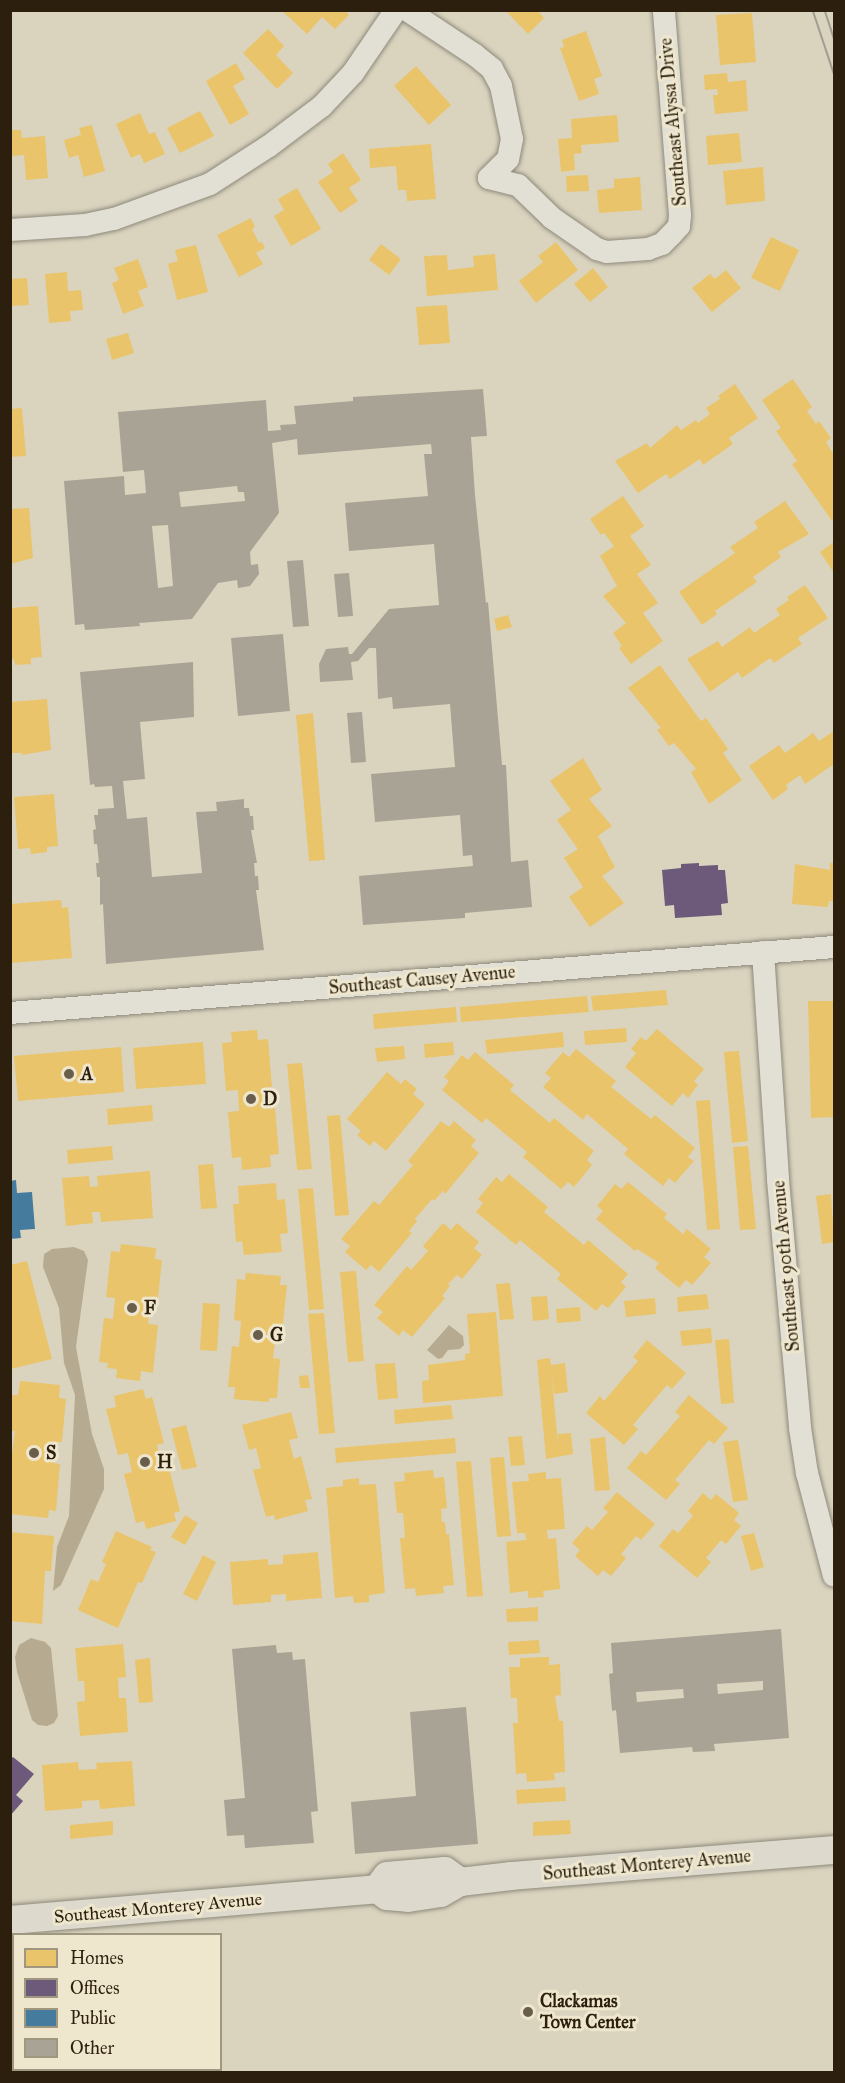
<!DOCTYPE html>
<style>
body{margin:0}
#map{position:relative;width:845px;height:2083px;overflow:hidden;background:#dad4bf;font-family:"IM FELL Great Primer",serif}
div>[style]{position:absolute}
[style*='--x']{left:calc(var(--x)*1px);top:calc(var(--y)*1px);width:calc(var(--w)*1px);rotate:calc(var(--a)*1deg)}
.water>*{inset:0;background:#b6ab90}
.homes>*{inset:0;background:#e9c46a}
.offices>*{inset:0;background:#6d597a}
.public>*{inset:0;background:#457b9d}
.building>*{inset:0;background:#a8a394}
.roads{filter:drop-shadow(0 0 2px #8e897b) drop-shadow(0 0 2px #8e897b)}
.minor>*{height:22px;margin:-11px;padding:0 11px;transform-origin:11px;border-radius:11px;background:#e2dfd4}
.major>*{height:28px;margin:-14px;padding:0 14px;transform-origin:14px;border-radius:14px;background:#dddacd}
.tram>*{height:1.5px;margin:-0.75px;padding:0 0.75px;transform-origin:0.75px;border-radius:0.75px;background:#a09d93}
.dots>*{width:16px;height:16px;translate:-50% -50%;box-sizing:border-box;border:3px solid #eee7ce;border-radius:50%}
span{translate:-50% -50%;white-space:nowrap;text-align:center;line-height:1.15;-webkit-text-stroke:6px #eee7ce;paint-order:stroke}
.street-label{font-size:18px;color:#2c1f0e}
.poi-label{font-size:18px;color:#2c1f0e;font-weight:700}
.left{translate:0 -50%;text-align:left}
.frame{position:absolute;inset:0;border:12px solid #2c1f0e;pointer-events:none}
.legend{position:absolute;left:12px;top:1933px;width:210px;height:138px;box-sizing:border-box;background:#eee7ce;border:2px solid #a09781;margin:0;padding:8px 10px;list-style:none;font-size:18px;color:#2c1f0e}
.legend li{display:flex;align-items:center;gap:12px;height:30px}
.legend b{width:30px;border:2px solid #a09781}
</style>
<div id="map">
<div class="water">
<i style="clip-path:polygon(74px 1247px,84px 1251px,88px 1260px,76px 1347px,92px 1434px,104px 1469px,104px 1489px,61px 1585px,53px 1591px,57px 1547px,69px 1516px,75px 1395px,64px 1363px,59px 1308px,43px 1267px,44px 1254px,52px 1249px)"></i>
<i style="clip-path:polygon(449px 1325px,463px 1336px,464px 1345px,460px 1349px,448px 1350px,442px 1358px,438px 1359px,427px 1350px)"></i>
<i style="clip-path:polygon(31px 1638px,45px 1642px,51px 1648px,58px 1716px,54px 1723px,47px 1726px,38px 1725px,32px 1720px,17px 1672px,15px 1657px,19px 1645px)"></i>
</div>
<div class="homes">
<i style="clip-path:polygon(281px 10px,344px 10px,349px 15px,335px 29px,322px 17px,307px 34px)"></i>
<i style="clip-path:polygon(505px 10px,537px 10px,544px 18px,528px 34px)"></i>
<i style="clip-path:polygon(752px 13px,756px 62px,720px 65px,716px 15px)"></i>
<i style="clip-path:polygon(268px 29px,284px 46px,276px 55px,293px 73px,277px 89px,243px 53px)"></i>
<i style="clip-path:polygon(586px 31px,602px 76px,594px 79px,599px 94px,579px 101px,560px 48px,564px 47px,562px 40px)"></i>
<i style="clip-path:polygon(236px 63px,245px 79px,233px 86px,249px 114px,230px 125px,206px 81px)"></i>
<i style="clip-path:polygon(416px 66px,451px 105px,429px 125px,394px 86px)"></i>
<i style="clip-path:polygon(727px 73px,728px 82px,746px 80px,748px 111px,715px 114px,713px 95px,718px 95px,717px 89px,705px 90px,704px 75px)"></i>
<i style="clip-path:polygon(200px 111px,214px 136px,180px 153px,167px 128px)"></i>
<i style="clip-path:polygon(140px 113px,149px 134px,155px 132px,165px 154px,144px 163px,140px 154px,131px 158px,116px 124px)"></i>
<i style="clip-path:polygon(617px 115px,619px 142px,581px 145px,582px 153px,574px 154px,575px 170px,561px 172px,558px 139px,572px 138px,571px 119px)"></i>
<i style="clip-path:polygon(92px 125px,105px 171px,84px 177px,78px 155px,69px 158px,64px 140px,81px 135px,79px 128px)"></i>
<i style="clip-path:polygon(10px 130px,21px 130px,22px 138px,45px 136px,48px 178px,26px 180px,24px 155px,10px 156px)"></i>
<i style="clip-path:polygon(739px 133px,742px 162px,708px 165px,706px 136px)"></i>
<i style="clip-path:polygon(431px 144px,436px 199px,407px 201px,406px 190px,398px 190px,396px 166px,370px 168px,369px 149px)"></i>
<i style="clip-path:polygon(343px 153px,361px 180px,349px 188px,358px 201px,340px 213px,318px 182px,333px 172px,328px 164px)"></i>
<i style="clip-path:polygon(763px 167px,765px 201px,726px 205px,723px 171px)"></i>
<i style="clip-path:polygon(588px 175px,589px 191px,567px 192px,566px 176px)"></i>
<i style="clip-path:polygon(640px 177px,642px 210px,599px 213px,597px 190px,614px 188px,614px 179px)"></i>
<i style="clip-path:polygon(297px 188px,321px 229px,291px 246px,274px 216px,284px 210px,278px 199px)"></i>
<i style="clip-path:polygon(251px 218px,255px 227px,252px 229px,259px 243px,262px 242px,265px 248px,256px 253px,263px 264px,239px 277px,217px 235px)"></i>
<i style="clip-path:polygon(771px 237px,799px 250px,780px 291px,751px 278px)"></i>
<i style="clip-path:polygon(556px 242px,578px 270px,536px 303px,519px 281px,543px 262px,538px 256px)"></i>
<i style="clip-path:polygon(381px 244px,401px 259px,389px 275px,369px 260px)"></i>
<i style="clip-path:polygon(196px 245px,208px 292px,177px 300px,168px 264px,178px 261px,175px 250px)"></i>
<i style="clip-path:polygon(495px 254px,498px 290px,427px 296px,424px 256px,447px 255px,448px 270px,474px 267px,473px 256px)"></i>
<i style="clip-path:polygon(138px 259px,148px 287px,138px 291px,144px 306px,123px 314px,112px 283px,119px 280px,114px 268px)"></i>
<i style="clip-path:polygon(593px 268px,608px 287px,590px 302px,574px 284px)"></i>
<i style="clip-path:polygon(726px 270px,741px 288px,712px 312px,692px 288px,710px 274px,715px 279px)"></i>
<i style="clip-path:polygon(67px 272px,68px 291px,81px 290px,83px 310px,70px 311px,71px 321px,49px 323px,45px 274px)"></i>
<i style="clip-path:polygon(27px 278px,29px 305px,10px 306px,10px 279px)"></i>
<i style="clip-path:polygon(447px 305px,450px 343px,419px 345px,416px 307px)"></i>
<i style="clip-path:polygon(128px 333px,134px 353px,112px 360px,106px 339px)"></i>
<i style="clip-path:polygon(793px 379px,812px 407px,807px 411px,816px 424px,819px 421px,831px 438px,826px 442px,834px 455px,834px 519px,832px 521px,792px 464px,797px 461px,776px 431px,781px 428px,762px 400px)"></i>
<i style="clip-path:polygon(735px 384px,758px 418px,729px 438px,733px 444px,703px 465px,700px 459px,670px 479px,666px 474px,638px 493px,615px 461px,647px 443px,650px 448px,677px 425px,681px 430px,696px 420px,698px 423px,710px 414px,706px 408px,720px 399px,718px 396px)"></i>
<i style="clip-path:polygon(22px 408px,26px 456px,10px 457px,10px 409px)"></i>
<i style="clip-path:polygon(623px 496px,644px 526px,630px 536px,651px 565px,637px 574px,658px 603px,643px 613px,663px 641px,631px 664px,619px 648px,622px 646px,613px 633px,626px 623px,603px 596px,617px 586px,600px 556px,614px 546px,604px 533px,601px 535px,590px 519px)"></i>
<i style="clip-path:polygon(785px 501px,809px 534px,778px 552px,781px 557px,753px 577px,757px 582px,715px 611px,717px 614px,702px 625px,679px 592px,735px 553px,730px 547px,758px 528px,754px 522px)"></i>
<i style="clip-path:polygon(29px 508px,33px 558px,10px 564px,10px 509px)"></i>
<i style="clip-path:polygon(834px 542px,834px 573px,820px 552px)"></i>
<i style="clip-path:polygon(805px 585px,828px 618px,798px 638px,802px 644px,774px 663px,770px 658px,742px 678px,738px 672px,710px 692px,687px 659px,718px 641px,722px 647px,750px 627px,754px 633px,780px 615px,776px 609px,789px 600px,787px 597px)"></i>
<i style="clip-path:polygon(38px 606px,42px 657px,31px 658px,31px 664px,15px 665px,14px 659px,10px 660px,10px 608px)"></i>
<i style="clip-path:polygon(508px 615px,512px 627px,497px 631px,494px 619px)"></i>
<i style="clip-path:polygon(660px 665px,701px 721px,706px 718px,728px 749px,723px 753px,742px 780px,709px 804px,691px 772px,696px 769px,674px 743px,669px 746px,657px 730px,661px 728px,628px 688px)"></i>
<i style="clip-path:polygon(47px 699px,51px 750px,22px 755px,22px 753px,10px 753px,10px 702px)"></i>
<i style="clip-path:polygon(313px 713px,325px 860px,309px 861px,296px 715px)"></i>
<i style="clip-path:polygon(834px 731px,834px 764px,805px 784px,800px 775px,786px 785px,788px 789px,773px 800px,749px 766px,779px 745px,785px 753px,813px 733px,819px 741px)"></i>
<i style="clip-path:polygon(583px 758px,602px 790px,589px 799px,612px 826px,598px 836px,615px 867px,602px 876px,624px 903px,590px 927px,569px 897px,583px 887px,564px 858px,578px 849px,557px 820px,571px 810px,550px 781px)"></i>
<i style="clip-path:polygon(54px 794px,58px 846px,47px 847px,47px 852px,31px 854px,30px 848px,18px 849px,14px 797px)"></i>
<i style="clip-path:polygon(830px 863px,834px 863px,834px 901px,829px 901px,828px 907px,792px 904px,795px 864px,830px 870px)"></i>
<i style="clip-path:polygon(61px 900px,62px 908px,68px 907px,72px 958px,11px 963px,10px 904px)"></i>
<i style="clip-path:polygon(666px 990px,668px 1005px,593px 1011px,591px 996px)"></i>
<i style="clip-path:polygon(587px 996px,589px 1012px,461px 1022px,460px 1007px)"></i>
<i style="clip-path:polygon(808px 1001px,834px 1001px,834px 1117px,811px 1118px)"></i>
<i style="clip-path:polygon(456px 1007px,457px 1022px,374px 1029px,373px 1014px)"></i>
<i style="clip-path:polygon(626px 1028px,627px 1042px,585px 1045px,584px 1031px)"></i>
<i style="clip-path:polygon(657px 1029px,704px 1069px,694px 1081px,698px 1085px,688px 1098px,683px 1093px,672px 1106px,625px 1067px,636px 1053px,631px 1049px,641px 1037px,646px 1041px)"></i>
<i style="clip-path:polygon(257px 1030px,258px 1040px,268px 1039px,272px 1087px,262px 1088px,264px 1109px,275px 1108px,279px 1154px,270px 1155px,271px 1167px,242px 1170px,241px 1157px,232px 1158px,228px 1112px,239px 1111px,238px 1090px,226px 1091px,222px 1043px,232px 1042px,231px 1032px)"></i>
<i style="clip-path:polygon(563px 1032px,564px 1047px,487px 1054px,485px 1040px)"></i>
<i style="clip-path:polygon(203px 1042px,206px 1084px,136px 1089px,133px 1048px)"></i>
<i style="clip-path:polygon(453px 1042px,454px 1055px,425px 1058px,424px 1044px)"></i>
<i style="clip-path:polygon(404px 1046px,405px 1059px,377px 1062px,375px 1048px)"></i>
<i style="clip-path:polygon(121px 1047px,124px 1092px,18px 1101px,14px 1056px)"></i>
<i style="clip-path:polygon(576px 1049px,616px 1081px,611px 1087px,651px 1119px,655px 1115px,695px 1148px,688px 1157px,694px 1161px,675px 1183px,669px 1178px,663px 1186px,624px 1154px,628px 1149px,587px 1114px,583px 1120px,543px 1087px,551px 1078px,545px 1073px,563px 1052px,569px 1057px)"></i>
<i style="clip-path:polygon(739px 1051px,748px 1141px,732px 1143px,724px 1052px)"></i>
<i style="clip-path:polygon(475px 1052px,514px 1085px,510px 1090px,550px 1123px,554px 1118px,594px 1151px,587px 1160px,592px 1165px,574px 1187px,568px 1182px,561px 1189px,523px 1157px,527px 1152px,486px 1118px,482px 1123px,442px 1090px,449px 1081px,444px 1077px,462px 1055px,468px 1060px)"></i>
<i style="clip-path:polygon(302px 1063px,312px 1169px,297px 1170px,287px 1064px)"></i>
<i style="clip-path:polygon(387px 1072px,401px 1084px,405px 1079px,417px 1089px,413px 1094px,425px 1104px,386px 1151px,374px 1141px,370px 1146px,357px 1135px,361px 1131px,347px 1119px)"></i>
<i style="clip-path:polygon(710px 1100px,720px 1229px,707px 1230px,696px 1101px)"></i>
<i style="clip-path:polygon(152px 1105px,153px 1121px,108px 1125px,107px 1109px)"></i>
<i style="clip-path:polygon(340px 1115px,349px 1215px,335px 1216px,327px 1116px)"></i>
<i style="clip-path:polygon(441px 1121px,449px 1127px,454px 1121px,476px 1140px,471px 1146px,479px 1153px,445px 1194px,443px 1191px,434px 1201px,432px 1199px,415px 1219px,417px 1221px,409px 1231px,412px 1233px,379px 1272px,371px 1265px,366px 1270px,345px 1252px,350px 1246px,341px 1239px,374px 1201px,379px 1205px,413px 1165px,408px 1161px)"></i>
<i style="clip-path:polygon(112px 1146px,113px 1160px,68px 1164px,67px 1150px)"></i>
<i style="clip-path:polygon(748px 1146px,756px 1229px,740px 1230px,733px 1147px)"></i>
<i style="clip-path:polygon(213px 1164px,217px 1208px,201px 1209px,198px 1165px)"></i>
<i style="clip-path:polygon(150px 1171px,153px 1218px,101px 1222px,100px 1212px,92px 1212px,93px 1223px,66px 1226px,62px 1178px,89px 1176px,90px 1187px,98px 1186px,97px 1176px)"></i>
<i style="clip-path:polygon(509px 1174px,548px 1207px,544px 1212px,584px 1245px,588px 1240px,628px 1274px,621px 1282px,626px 1287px,608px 1308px,602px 1304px,596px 1311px,557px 1279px,561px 1274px,520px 1240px,516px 1245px,476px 1212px,483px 1203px,478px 1199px,496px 1177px,502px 1182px)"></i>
<i style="clip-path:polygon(628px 1182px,667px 1214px,664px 1218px,683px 1234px,687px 1229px,711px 1249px,704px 1257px,711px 1263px,692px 1285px,686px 1280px,679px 1288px,655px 1268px,659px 1263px,637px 1249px,635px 1251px,596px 1219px,603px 1211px,597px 1206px,615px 1184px,621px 1189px)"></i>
<i style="clip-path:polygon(276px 1183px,277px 1200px,285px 1199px,288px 1233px,280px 1234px,282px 1252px,244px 1255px,242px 1241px,236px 1242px,233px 1204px,239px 1204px,238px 1186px)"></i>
<i style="clip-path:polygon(313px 1188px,324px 1309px,309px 1310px,298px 1189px)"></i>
<i style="clip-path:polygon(831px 1194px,834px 1242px,822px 1244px,816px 1196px)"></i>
<i style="clip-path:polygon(443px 1223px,451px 1230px,457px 1223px,479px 1242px,474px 1248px,482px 1255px,462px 1279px,457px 1275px,448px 1284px,450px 1286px,442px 1296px,445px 1298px,412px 1337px,403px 1330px,399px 1336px,377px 1318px,383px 1312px,374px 1305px,407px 1266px,411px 1270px,428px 1251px,423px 1246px)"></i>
<i style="clip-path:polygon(121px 1244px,156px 1248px,155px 1259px,162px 1260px,158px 1298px,151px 1298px,148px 1324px,158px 1325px,153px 1373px,141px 1371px,140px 1381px,116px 1378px,117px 1369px,107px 1368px,108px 1363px,99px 1362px,104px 1318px,113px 1319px,115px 1298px,106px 1297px,111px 1251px,120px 1252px)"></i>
<i style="clip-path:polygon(27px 1261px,52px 1359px,11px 1369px,10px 1265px)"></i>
<i style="clip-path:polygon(356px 1271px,364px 1361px,348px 1362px,340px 1272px)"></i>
<i style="clip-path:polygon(246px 1273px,281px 1276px,280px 1285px,287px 1285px,283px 1324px,277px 1324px,273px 1358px,280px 1359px,277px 1398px,269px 1398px,269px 1402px,234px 1399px,235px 1387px,228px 1387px,232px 1346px,239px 1347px,241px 1321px,234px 1320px,237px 1279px,245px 1280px)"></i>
<i style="clip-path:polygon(510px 1283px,514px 1319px,500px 1320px,496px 1284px)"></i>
<i style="clip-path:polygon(707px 1294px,709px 1309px,678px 1312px,677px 1297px)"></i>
<i style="clip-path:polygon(547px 1296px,549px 1319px,533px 1321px,531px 1297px)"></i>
<i style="clip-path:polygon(655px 1298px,656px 1314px,626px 1317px,624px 1301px)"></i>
<i style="clip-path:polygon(203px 1303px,220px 1304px,217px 1351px,200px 1350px)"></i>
<i style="clip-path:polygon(580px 1307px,581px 1321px,557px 1323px,556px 1309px)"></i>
<i style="clip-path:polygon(496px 1312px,503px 1396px,423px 1403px,422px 1381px,429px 1380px,428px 1365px,465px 1360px,465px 1354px,470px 1353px,467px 1314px)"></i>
<i style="clip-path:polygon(324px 1313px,335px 1433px,319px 1434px,308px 1314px)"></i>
<i style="clip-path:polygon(711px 1328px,712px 1343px,682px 1346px,680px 1331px)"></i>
<i style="clip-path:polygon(729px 1339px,734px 1403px,721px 1404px,715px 1340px)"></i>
<i style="clip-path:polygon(647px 1340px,686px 1373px,672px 1389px,667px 1385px,633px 1425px,638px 1429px,624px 1445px,586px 1413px,600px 1396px,604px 1401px,638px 1361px,633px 1357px)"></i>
<i style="clip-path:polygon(550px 1358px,551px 1365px,565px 1363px,568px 1392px,554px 1394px,551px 1370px,558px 1443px,558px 1434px,571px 1433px,573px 1454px,546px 1459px,537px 1360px)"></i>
<i style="clip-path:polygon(395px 1363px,398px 1398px,378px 1400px,375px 1364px)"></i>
<i style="clip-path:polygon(308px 1375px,310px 1388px,300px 1388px,299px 1376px)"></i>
<i style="clip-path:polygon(20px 1381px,60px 1385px,59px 1398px,66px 1399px,62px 1442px,55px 1442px,53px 1463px,60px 1464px,56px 1511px,49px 1510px,48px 1518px,10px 1514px,10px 1469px,15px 1431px,10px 1431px,10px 1399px,11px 1395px,18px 1395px)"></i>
<i style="clip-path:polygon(143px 1389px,146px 1399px,152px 1397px,164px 1443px,157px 1445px,163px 1470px,169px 1468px,180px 1511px,174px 1513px,176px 1521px,146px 1529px,144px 1521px,136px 1523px,124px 1474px,132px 1472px,128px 1453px,118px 1455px,106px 1409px,116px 1407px,114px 1396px)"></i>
<i style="clip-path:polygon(689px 1395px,728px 1428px,714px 1444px,709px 1440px,675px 1480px,680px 1484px,666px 1500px,627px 1468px,641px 1451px,646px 1455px,680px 1416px,675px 1412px)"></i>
<i style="clip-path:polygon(451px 1405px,453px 1419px,395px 1424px,394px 1410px)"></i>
<i style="clip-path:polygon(291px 1412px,298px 1438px,289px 1440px,294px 1459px,301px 1456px,312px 1499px,305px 1500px,308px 1511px,275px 1520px,274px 1515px,266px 1517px,253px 1470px,261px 1468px,256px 1448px,249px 1450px,242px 1425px)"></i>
<i style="clip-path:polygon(186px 1425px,197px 1467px,182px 1470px,171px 1429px)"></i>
<i style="clip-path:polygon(522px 1436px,525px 1465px,511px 1466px,508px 1437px)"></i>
<i style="clip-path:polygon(605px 1437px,610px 1490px,595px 1491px,590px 1439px)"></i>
<i style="clip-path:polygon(455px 1438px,456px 1453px,336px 1463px,335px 1448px)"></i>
<i style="clip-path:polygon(738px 1440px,748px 1500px,733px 1502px,723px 1442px)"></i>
<i style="clip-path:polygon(504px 1457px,511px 1536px,497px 1537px,490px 1458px)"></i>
<i style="clip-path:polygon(471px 1461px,483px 1596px,467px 1597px,456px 1462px)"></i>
<i style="clip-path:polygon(433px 1470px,434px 1478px,444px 1477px,447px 1508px,441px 1509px,442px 1522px,445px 1522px,446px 1534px,449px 1534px,454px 1585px,443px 1586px,444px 1593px,416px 1596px,415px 1588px,405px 1589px,400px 1538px,405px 1538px,403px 1513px,397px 1513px,394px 1482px,405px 1481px,404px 1473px)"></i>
<i style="clip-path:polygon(546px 1472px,546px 1479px,561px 1478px,565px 1529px,547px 1530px,548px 1539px,556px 1538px,560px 1589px,543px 1591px,544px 1597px,528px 1598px,528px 1591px,510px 1593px,506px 1542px,526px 1540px,525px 1533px,517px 1533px,512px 1482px,529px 1481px,528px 1474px)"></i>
<i style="clip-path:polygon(359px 1478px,359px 1485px,376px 1484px,385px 1593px,369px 1595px,369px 1602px,354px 1603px,353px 1596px,335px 1598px,326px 1488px,343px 1486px,343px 1480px)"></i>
<i style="clip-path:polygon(617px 1492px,655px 1524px,641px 1540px,636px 1536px,621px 1554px,626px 1558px,611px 1576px,603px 1570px,598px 1576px,575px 1556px,580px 1550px,572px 1543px,587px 1526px,592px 1530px,608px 1512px,603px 1508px)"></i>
<i style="clip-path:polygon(703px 1493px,711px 1500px,716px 1494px,739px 1513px,734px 1520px,741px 1526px,726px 1544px,721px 1540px,706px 1558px,711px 1562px,697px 1578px,659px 1546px,673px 1529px,678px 1533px,693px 1516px,688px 1511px)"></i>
<i style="clip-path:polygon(185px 1515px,198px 1523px,185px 1545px,171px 1537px)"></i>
<i style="clip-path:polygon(116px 1531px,152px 1547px,150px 1550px,156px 1552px,142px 1583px,138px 1582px,118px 1628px,78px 1610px,91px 1579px,98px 1582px,106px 1564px,102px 1562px)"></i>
<i style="clip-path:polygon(10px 1532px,54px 1536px,51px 1571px,45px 1571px,42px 1624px,10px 1621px)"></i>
<i style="clip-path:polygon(754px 1533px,764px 1567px,751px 1571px,741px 1536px)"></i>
<i style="clip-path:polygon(318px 1552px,322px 1598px,286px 1601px,286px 1594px,271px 1595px,271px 1602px,233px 1605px,230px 1562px,268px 1559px,268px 1565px,283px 1564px,283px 1555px)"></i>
<i style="clip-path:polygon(203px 1555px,216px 1562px,197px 1601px,183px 1594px)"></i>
<i style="clip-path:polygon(538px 1607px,538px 1621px,507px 1622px,506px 1609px)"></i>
<i style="clip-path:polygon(539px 1640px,540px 1653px,509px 1655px,508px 1642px)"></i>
<i style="clip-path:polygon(123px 1644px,126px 1677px,118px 1678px,119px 1698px,126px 1698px,128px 1732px,80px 1736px,77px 1702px,85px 1701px,84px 1681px,78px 1681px,75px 1648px)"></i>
<i style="clip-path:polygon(549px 1657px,549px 1665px,560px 1664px,561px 1695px,555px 1696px,559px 1721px,563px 1721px,565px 1772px,554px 1773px,555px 1780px,527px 1782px,526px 1773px,516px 1774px,513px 1723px,518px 1723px,517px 1698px,511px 1698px,509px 1667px,520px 1667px,520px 1658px)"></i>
<i style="clip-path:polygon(150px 1658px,153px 1702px,139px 1703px,135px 1660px)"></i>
<i style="clip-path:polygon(132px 1761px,135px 1806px,100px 1809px,99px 1800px,82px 1801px,82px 1808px,45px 1811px,42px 1765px,78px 1762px,79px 1770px,97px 1769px,96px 1763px)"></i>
<i style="clip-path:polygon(565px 1787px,566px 1801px,517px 1804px,516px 1790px)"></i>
<i style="clip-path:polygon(570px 1820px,571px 1834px,533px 1836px,533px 1822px)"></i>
<i style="clip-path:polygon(113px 1821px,113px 1835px,70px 1839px,70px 1825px)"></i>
</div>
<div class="offices">
<i style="clip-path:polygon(699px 863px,699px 866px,718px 865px,718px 870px,725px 870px,728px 903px,721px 904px,722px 915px,675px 918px,674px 905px,665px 906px,662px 870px,681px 868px,681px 864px)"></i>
<i style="clip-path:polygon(13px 1757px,34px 1774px,16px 1795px,23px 1801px,10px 1816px,10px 1760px)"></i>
</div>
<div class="public">
<i style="clip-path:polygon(16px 1180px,17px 1193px,32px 1192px,35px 1229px,20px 1230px,21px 1238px,10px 1239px,10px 1181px)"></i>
</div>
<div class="building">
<i style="clip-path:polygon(evenodd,483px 389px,487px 436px,471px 437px,475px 495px,486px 603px,488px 602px,502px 765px,506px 765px,511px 862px,528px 860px,532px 907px,465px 913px,465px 918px,363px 925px,359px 876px,473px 866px,472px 855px,463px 856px,460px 815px,375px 822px,371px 774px,455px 767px,450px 704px,393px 709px,392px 697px,378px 699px,376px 648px,369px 648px,358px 661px,351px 662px,353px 680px,320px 682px,319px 664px,326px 649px,348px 647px,349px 654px,352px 654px,389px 609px,439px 605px,434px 544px,349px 551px,345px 503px,428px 496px,424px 454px,432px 454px,431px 444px,298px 455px,297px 439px,272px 443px,279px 513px,250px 552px,251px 565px,258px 564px,259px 574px,250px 586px,238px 588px,237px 580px,218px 583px,192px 619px,139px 623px,140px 626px,85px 630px,84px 624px,75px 625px,64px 481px,124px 476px,125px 495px,146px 493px,144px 470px,123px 472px,118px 412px,266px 400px,268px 431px,281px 430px,280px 425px,296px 424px,294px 406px,353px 401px,353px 397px,483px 389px,237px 486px,238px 492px,244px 492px,245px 501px,181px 507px,179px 492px,237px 486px,483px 389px,168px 525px,173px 586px,158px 588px,152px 526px,168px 525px)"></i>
<i style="clip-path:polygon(303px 560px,309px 626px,293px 627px,287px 561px)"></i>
<i style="clip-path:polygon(349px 573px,353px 616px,338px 617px,334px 574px)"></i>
<i style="clip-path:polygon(283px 634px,290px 711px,238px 716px,231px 638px)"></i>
<i style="clip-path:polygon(193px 662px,194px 717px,140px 722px,145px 779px,123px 781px,127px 819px,147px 817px,152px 877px,202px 873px,196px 812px,217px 811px,216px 802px,244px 799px,244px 808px,249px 808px,250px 816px,253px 816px,254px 830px,251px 830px,257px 863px,254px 863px,255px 876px,258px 876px,259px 890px,256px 890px,264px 950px,106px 964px,103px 904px,100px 905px,100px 877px,97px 877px,96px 863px,99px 863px,97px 844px,94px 844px,93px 830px,96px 829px,94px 815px,98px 815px,98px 809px,114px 808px,112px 786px,95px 787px,94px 784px,90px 785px,80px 672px)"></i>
<i style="clip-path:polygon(362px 712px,366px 762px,351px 763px,347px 713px)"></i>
<i style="clip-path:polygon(evenodd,781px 1629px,789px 1738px,714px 1744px,715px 1751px,693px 1752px,692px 1747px,620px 1753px,616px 1710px,612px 1711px,609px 1674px,613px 1673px,611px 1643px,781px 1629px,763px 1681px,763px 1690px,718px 1694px,717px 1684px,763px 1681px,781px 1629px,683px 1689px,684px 1698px,637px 1702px,636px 1692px,683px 1689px)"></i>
<i style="clip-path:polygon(276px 1645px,277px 1653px,292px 1652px,293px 1660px,305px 1659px,318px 1811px,311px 1812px,314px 1843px,245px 1848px,244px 1835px,227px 1836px,224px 1800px,245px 1798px,232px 1649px)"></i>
<i style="clip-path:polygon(466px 1707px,478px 1844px,355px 1854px,351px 1802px,416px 1796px,410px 1712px)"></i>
</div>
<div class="roads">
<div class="minor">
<i style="--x:407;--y:10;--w:82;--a:33.5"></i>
<i style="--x:475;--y:55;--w:22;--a:39"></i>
<i style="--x:492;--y:69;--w:19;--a:62"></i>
<i style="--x:501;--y:86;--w:54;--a:78.3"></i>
<i style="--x:512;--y:139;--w:20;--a:101"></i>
<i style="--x:508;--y:159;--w:27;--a:135"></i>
<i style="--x:489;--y:178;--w:30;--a:14"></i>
<i style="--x:518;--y:185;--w:47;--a:44.1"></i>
<i style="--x:552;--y:218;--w:55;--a:34.6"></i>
<i style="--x:597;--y:249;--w:10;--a:17"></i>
<i style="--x:607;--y:252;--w:41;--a:-4.2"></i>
<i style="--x:648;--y:249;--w:15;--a:-20"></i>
<i style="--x:662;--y:244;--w:13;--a:-45"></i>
<i style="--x:671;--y:235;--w:12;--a:-48"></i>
<i style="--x:679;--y:226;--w:11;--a:-85"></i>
<i style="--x:680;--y:215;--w:206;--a:-94.5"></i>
<i style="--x:10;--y:230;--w:75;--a:-3.8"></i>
<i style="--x:85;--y:225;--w:30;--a:-12"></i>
<i style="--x:114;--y:219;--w:102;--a:-20"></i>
<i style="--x:210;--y:184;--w:70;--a:-32.8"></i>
<i style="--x:269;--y:146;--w:66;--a:-37"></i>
<i style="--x:322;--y:106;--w:45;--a:-46.8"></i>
<i style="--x:353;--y:73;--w:76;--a:-55.7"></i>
<i style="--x:763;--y:952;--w:228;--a:86.2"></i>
<i style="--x:778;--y:1180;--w:249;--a:84.9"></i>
<i style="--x:800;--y:1428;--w:46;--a:81.2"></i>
<i style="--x:807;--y:1473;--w:106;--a:75.3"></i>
<i style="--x:10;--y:1013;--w:827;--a:-4.58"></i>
</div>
<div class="major">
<i style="--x:377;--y:1889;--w:16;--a:-52"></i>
<i style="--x:387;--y:1876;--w:58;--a:-4.9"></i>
<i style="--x:445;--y:1871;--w:19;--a:36"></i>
<i style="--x:10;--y:1920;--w:368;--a:-4.8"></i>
<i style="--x:377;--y:1889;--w:12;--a:35"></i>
<i style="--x:387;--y:1896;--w:21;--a:5"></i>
<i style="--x:408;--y:1898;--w:33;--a:-9"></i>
<i style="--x:441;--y:1893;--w:22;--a:-30"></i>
<i style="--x:460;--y:1882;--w:51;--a:-6.7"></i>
<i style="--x:511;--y:1876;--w:324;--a:-4.6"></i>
</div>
</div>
<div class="tram">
<i style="--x:813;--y:10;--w:66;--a:71.6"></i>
<i style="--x:825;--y:10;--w:29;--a:72"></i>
</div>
<div class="dots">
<i style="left:69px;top:1074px;background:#695e4c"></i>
<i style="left:251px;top:1099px;background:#695e4c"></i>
<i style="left:132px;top:1308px;background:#695e4c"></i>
<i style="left:258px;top:1335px;background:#695e4c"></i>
<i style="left:34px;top:1453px;background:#695e4c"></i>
<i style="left:145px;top:1462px;background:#695e4c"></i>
<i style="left:528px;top:2012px;background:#695e4c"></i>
</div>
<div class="street-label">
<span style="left:673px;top:122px;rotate:-95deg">Southeast Alyssa Drive</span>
<span style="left:422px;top:980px;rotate:-5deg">Southeast Causey Avenue</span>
<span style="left:786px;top:1266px;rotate:-95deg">Southeast 90th Avenue</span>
<span style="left:647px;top:1865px;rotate:-5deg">Southeast Monterey Avenue</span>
<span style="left:158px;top:1908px;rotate:-5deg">Southeast Monterey Avenue</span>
</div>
<div class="poi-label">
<span class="left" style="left:81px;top:1074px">A</span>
<span class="left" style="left:263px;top:1099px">D</span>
<span class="left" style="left:144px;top:1308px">F</span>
<span class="left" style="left:270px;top:1335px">G</span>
<span class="left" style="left:46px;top:1453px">S</span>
<span class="left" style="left:157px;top:1462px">H</span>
<span class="left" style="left:540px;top:2012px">Clackamas<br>Town Center</span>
</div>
<div class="frame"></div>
<ul class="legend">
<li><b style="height:16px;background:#e9c46a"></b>Homes</li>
<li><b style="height:16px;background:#6d597a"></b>Offices</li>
<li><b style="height:16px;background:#457b9d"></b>Public</li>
<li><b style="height:16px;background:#a8a394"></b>Other</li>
</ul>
</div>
